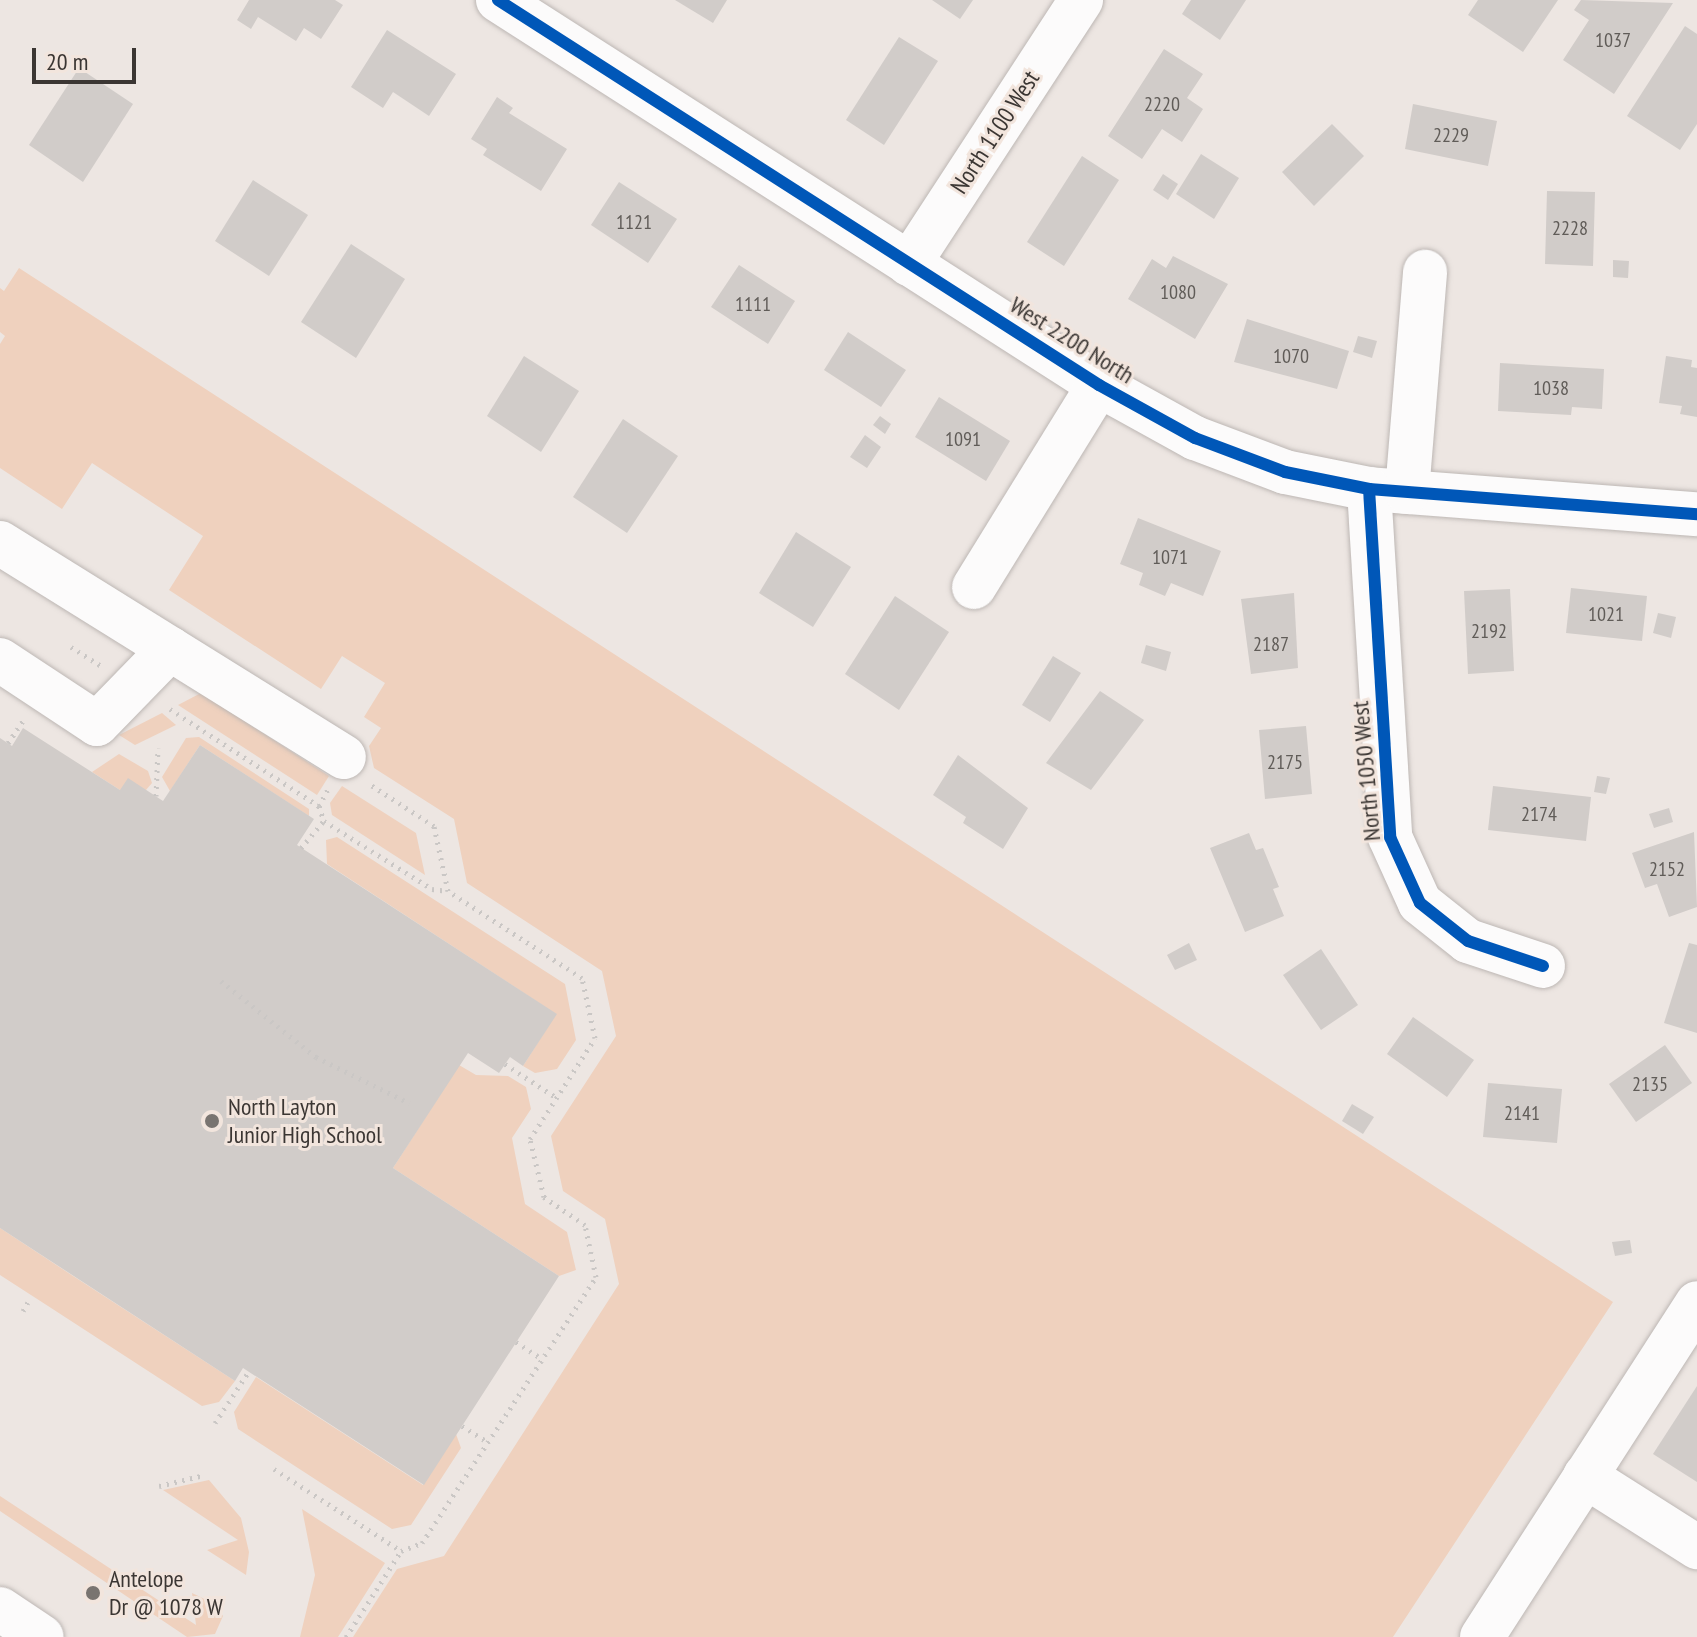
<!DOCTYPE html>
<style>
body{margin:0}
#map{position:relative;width:1697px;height:1637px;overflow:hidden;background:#ede6e2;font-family:"PT Sans Narrow",sans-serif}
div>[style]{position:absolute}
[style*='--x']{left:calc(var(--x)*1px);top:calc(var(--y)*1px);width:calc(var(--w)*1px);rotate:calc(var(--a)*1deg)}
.green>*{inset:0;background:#efd1be}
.building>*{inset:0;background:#d1ccc9}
.path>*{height:5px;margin-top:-2.5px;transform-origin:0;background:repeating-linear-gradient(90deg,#cac7c5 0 2px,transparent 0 8px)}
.roads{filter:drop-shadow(0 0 2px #bdb7b4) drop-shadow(0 0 2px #bdb7b4)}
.minor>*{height:44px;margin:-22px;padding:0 22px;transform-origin:22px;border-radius:22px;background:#fcfbfb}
.major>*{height:44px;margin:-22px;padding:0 22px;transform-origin:22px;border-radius:22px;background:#fcfbfb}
.cycleway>*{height:12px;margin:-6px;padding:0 6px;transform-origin:6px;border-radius:6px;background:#0057b8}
.dots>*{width:22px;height:22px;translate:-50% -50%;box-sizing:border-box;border:4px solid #f2e5dd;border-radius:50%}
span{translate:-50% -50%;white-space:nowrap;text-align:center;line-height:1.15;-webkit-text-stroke:6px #f2e5dd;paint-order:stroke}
.number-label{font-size:20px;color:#605c58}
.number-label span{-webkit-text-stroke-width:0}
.street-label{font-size:24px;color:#3b3633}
.poi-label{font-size:24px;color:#3b3633}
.left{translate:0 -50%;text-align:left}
.scale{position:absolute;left:32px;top:48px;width:104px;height:36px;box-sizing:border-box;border:4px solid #3b3633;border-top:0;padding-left:10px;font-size:24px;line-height:28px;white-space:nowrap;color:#3b3633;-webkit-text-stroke:6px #f2e5dd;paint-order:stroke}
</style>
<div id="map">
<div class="green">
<i style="clip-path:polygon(19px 268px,1613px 1302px,1393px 1637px,353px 1637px,397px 1569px,444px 1556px,619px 1284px,605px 1219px,563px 1191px,551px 1136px,616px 1036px,602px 971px,467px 883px,454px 819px,374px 768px,369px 746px,381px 728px,364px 717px,385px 683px,342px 656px,321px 689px,169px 590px,203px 536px,92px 463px,62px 509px,0 468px,0 344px,5px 336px,0 332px,0 288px,4px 291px)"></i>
<i style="clip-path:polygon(201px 693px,329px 776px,317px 795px,178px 705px)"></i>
<i style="clip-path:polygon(162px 713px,176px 725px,135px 745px,119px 735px)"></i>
<i style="clip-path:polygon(199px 737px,309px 809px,309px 816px,200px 745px,170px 791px,162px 777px,186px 738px)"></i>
<i style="clip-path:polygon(119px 754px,148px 771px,152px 783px,146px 790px,120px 790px,92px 772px)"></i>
<i style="clip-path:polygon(342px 786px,416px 833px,425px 875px,332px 815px,330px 803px)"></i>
<i style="clip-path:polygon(337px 837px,565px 984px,576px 1040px,557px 1069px,535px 1073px,523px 1066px,556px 1014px,327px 864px,326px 840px)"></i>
<i style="clip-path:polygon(459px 1065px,476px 1075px,508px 1076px,526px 1087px,531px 1109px,512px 1138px,525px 1204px,567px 1232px,576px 1270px,559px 1276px,393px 1168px)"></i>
<i style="clip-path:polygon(0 1228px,70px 1274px,235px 1381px,219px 1402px,202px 1406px,48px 1306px,0 1275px)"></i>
<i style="clip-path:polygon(256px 1377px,423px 1485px,456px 1434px,461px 1448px,411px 1525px,392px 1529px,238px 1429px,234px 1412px)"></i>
<i style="clip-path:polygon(209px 1480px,241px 1518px,249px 1552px,246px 1575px,207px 1550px,238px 1540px,163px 1490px)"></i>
<i style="clip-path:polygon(0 1496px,196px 1625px,192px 1593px,213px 1603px,223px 1616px,215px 1634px,187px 1637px,0 1511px)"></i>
<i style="clip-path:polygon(302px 1509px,385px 1563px,338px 1637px,300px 1637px,315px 1575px)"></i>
</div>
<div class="building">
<i style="clip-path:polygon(249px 0,335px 0,343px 5px,321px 39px,304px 28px,296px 41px,258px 17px,251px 29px,237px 20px)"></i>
<i style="clip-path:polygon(675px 0,727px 0,713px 23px)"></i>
<i style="clip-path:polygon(932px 0,973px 0,960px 19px)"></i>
<i style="clip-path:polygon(1191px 0,1246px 0,1220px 40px,1182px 14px)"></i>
<i style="clip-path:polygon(1478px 0,1558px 0,1523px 52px,1468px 15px)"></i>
<i style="clip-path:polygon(1581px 0,1673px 3px,1614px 94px,1563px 60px,1589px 20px,1574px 10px)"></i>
<i style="clip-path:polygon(1685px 26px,1697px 34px,1697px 124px,1680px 150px,1627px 116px)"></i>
<i style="clip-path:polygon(387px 30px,456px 74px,429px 116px,393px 92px,383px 108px,351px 87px)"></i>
<i style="clip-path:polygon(899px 37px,938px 61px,884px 145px,846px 120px)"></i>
<i style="clip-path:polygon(1164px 49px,1203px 74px,1187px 98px,1203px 109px,1182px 142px,1162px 129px,1142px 159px,1108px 136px)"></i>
<i style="clip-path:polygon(79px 68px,133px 104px,83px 182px,29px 145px)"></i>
<i style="clip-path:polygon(497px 97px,513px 108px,509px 113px,567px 149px,541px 191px,483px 155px,487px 149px,471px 139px)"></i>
<i style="clip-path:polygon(1413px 104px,1497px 121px,1488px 166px,1405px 149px)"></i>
<i style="clip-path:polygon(1332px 124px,1364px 156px,1314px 206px,1282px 172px)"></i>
<i style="clip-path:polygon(1201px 154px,1239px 178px,1214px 219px,1176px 194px)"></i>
<i style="clip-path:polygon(1082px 156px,1119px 180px,1064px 266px,1027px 242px)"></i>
<i style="clip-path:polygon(1163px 174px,1178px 184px,1168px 200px,1153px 190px)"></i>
<i style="clip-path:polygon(253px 180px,308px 215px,269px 276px,215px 241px)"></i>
<i style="clip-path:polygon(619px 182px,677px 219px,648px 263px,591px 225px)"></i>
<i style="clip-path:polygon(1547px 191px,1595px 192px,1593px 266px,1545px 264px)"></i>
<i style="clip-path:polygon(351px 244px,405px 279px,356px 358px,301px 322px)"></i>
<i style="clip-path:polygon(1173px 256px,1228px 284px,1195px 339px,1128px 299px,1152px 259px,1166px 268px)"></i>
<i style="clip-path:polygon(1613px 260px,1629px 261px,1628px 278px,1613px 277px)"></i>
<i style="clip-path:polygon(739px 265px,795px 301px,768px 344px,711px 307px)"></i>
<i style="clip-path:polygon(1247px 319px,1349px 351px,1337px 389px,1234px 362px)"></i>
<i style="clip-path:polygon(848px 332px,906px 370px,881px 407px,824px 370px)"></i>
<i style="clip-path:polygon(1358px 336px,1377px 341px,1372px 358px,1353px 352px)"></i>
<i style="clip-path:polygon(524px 356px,579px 391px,541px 452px,487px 416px)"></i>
<i style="clip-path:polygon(1666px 356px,1692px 360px,1691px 367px,1697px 368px,1697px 417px,1680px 414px,1682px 406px,1659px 403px)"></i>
<i style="clip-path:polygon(1500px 363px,1604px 369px,1602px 409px,1572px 407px,1571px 415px,1498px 411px)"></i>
<i style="clip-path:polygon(939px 397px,1010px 441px,986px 481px,915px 437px)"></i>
<i style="clip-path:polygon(880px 416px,891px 424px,885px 434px,873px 425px)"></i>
<i style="clip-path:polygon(623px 419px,678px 456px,627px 533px,573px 497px)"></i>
<i style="clip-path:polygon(865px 435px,881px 447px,867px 468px,850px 457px)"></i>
<i style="clip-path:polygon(1138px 518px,1221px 551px,1203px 596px,1171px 583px,1165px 596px,1139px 585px,1143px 573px,1120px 564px)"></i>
<i style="clip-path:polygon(796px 532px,851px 567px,813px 627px,759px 593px)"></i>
<i style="clip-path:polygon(1571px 588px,1647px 596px,1642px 641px,1566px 633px)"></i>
<i style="clip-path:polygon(1510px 589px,1514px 671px,1468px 674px,1464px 591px)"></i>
<i style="clip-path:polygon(1294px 593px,1298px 668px,1251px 674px,1241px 599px)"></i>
<i style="clip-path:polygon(895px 596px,949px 632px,899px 710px,845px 674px)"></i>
<i style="clip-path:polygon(1658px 613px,1676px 617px,1671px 638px,1653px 633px)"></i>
<i style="clip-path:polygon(1146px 645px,1171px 652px,1166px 671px,1141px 663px)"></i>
<i style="clip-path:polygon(1053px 656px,1081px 673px,1050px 722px,1022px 705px)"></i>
<i style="clip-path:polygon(1100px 691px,1144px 720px,1091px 790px,1046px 763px)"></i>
<i style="clip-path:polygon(1306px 726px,1312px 794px,1265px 799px,1259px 730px)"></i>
<i style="clip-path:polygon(23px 728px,120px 790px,128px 778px,163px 801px,200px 745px,314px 819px,297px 845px,557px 1014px,523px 1066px,510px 1057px,499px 1073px,468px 1053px,393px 1168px,559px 1276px,424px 1485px,243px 1368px,235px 1381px,0 1228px,0 738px,12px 746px)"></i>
<i style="clip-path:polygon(958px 755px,1028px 808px,1003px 849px,963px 823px,966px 817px,933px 795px)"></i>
<i style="clip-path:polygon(1597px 776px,1610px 778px,1606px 794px,1594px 792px)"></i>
<i style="clip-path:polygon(1493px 786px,1591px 797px,1586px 841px,1488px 830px)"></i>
<i style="clip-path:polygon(1669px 808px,1673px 822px,1654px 828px,1649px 814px)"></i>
<i style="clip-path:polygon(1694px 832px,1697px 907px,1669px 917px,1657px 884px,1645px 888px,1632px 853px)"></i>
<i style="clip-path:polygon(1249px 833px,1256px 850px,1263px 848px,1279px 887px,1273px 889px,1284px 916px,1245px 932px,1210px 848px)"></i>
<i style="clip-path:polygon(1189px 943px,1197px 960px,1175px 970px,1167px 955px)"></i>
<i style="clip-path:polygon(1689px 943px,1697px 945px,1697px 1033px,1664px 1023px)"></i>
<i style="clip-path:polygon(1321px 949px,1358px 1005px,1321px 1030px,1283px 975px)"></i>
<i style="clip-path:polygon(1413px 1017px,1474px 1060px,1447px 1097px,1387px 1054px)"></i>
<i style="clip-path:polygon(1665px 1045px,1692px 1083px,1636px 1122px,1609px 1084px)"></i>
<i style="clip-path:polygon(1488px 1083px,1562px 1089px,1557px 1143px,1483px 1137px)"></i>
<i style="clip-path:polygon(1352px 1104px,1374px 1117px,1363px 1134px,1342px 1121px)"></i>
<i style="clip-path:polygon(1630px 1240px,1632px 1253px,1615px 1256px,1612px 1242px)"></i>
<i style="clip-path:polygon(1697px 1386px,1697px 1482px,1653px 1454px)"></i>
</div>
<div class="path">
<i style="--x:71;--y:647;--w:36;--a:32"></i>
<i style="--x:170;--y:709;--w:178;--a:33.1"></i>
<i style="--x:319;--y:806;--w:16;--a:72"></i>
<i style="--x:324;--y:821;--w:128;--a:32.2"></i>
<i style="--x:432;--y:889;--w:16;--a:7"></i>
<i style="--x:8;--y:743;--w:29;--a:-56"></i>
<i style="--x:156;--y:796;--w:48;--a:-87.6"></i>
<i style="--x:319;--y:806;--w:19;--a:-62"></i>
<i style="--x:301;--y:848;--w:35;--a:-50"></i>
<i style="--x:221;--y:981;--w:122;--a:38.7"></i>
<i style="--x:316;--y:1057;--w:104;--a:26.3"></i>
<i style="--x:505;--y:1064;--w:62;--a:33.2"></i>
<i style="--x:23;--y:1311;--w:10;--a:-61"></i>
<i style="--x:516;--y:1342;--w:31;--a:33"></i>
<i style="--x:215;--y:1423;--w:62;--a:-56.8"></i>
<i style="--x:462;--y:1426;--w:31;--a:32"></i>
<i style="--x:274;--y:1469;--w:151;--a:32.8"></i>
<i style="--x:159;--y:1486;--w:46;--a:-13.7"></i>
<i style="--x:346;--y:1637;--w:102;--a:-57.4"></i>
<i style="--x:401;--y:1551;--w:22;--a:-21"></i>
<i style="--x:422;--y:1543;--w:318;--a:-56.8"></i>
<i style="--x:596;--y:1277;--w:53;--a:-101.9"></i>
<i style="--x:585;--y:1225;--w:50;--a:-145.7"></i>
<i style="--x:544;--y:1197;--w:60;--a:-103.6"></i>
<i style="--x:530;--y:1139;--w:120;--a:-57.2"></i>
<i style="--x:595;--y:1038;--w:61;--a:-102.2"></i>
<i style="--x:582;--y:978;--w:160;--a:-147"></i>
<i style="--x:448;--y:891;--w:66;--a:-102.2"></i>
<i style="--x:434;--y:826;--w:75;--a:-146.9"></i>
</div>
<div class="roads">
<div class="minor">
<i style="--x:498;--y:0;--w:714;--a:32.64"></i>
<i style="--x:1099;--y:385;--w:110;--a:28.9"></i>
<i style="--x:1195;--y:438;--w:96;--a:20.7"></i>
<i style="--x:1285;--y:472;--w:86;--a:11.4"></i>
<i style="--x:1369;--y:489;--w:329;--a:4.4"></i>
<i style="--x:909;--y:264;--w:315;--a:-56.9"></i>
<i style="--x:1369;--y:489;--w:349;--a:86.5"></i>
<i style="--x:1390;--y:837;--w:72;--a:65.6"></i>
<i style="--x:1420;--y:903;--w:61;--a:38.4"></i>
<i style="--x:1468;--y:941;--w:79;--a:18.4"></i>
<i style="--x:1407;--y:492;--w:221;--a:-85.3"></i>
<i style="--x:0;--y:543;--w:405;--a:31.9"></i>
<i style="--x:974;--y:587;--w:238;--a:-58.3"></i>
<i style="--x:0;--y:660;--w:116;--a:33.4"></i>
<i style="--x:97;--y:724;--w:105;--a:-45.8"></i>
<i style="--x:1585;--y:1476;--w:133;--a:32.4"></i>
<i style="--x:1482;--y:1637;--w:397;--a:-57.2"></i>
</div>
<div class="major">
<i style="--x:0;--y:1609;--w:50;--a:33.7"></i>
</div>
</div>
<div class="cycleway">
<i style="--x:498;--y:0;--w:714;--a:32.64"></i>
<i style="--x:1099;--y:385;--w:110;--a:28.9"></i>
<i style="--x:1195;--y:438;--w:96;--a:20.7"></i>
<i style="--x:1285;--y:472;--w:86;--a:11.4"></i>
<i style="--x:1369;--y:489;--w:329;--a:4.4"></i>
<i style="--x:1369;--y:489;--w:349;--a:86.5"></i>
<i style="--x:1390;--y:837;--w:72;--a:65.6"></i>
<i style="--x:1420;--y:903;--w:61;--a:38.4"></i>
<i style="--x:1468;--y:941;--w:79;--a:18.4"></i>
</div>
<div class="dots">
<i style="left:212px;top:1121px;background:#797470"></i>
<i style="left:93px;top:1593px;background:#797470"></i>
</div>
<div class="number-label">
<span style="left:1613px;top:40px">1037</span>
<span style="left:1162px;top:104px">2220</span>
<span style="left:1451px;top:135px">2229</span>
<span style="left:634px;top:222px">1121</span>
<span style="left:1570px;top:228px">2228</span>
<span style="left:1178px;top:292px">1080</span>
<span style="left:753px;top:304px">1111</span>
<span style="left:1291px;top:356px">1070</span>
<span style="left:1551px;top:388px">1038</span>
<span style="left:963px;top:439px">1091</span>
<span style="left:1170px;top:557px">1071</span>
<span style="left:1606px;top:614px">1021</span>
<span style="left:1489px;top:631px">2192</span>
<span style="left:1271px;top:644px">2187</span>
<span style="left:1285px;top:762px">2175</span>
<span style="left:1539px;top:814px">2174</span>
<span style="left:1667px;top:869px">2152</span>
<span style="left:1650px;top:1084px">2135</span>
<span style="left:1522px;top:1113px">2141</span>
</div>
<div class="street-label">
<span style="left:995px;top:132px;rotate:-57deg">North 1100 West</span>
<span style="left:1072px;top:340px;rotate:32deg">West 2200 North</span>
<span style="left:1366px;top:771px;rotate:-95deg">North 1050 West</span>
</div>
<div class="poi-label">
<span class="left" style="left:228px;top:1121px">North Layton<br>Junior High School</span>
<span class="left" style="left:109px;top:1593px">Antelope<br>Dr @ 1078 W</span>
</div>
<div class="scale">20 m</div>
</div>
